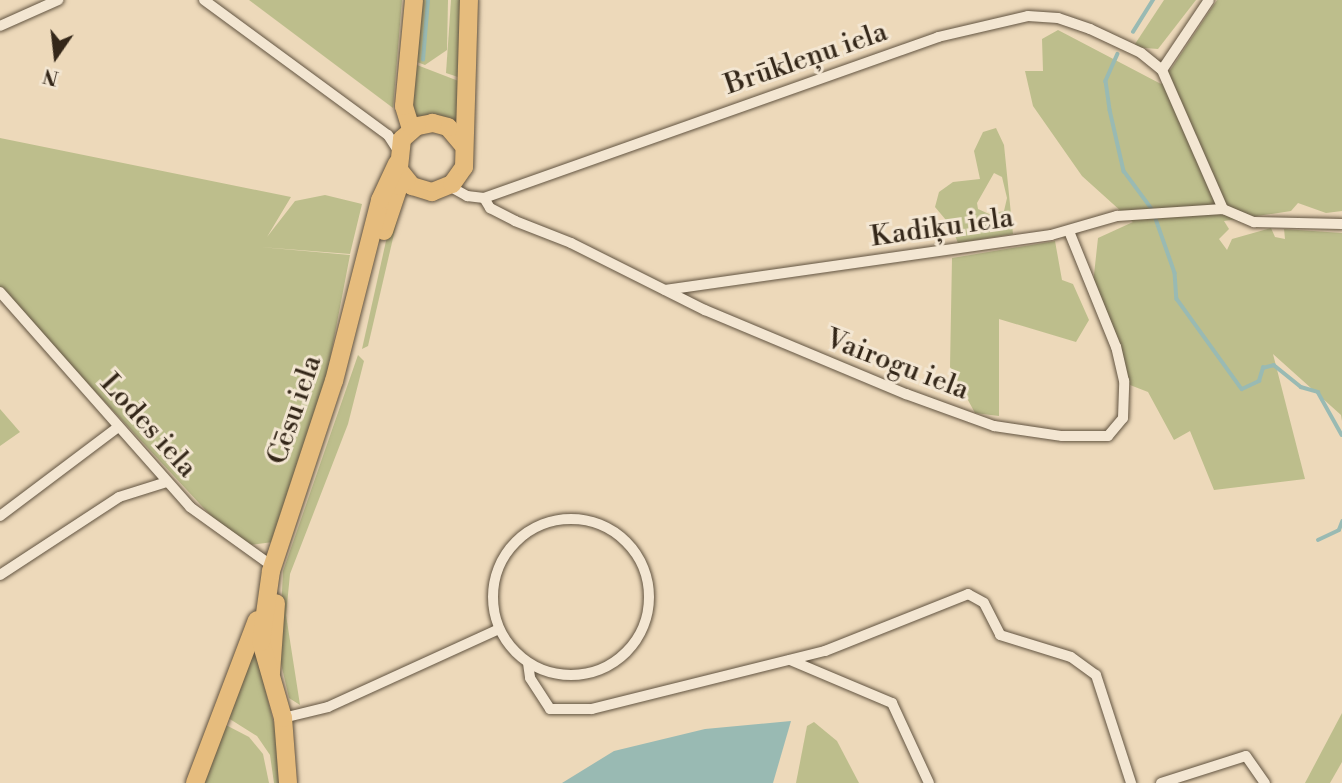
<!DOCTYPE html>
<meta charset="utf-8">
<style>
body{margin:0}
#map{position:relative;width:1342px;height:783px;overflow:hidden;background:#edd9ba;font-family:"Libre Bodoni",serif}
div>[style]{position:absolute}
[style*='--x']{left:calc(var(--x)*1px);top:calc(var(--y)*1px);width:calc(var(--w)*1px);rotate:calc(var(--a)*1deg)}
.green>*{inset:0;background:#bdbe8c}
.water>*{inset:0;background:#99bab3}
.stream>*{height:3.5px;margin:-1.75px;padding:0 1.75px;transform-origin:1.75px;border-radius:1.75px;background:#99bab3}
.roads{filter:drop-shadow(0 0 2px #625441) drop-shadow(0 0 2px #625441)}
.street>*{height:10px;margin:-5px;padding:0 5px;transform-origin:5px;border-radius:5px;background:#f3e6d2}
.street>.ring{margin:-5px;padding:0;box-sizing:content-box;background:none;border:10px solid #f3e6d2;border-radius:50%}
.primary>*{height:18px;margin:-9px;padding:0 9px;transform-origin:9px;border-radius:9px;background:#e6bc7d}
span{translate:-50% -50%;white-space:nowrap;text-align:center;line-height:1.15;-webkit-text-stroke:6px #f3e6d2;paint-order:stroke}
.street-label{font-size:28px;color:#342719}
.north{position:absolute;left:21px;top:21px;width:70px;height:70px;-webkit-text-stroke:5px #f3e6d2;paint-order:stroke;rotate:194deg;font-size:19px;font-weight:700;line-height:28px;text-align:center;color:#342719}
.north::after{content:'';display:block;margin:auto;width:24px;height:32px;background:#342719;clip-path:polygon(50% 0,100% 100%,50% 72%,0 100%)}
</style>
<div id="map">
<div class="green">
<i style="clip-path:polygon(249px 0,402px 0,393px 108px)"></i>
<i style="clip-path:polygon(423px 0,448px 0,447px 50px,425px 65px,417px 62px)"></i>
<i style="clip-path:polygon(451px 0,462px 0,461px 78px,446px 73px)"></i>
<i style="clip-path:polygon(1164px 0,1196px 0,1158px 49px,1133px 47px)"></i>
<i style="clip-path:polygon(1217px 0,1342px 0,1342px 211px,1326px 213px,1298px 203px,1291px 211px,1224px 221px,1229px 229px,1219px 239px,1227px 250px,1232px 239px,1271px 228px,1275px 237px,1285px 239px,1284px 229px,1342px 233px,1342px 421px,1341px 415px,1273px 354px,1305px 479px,1214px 490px,1190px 431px,1174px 440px,1148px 392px,1130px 385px,1093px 284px,1098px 238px,1133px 222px,1082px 176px,1033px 106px,1025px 71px,1043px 71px,1042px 39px,1058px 30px,1161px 84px)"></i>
<i style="clip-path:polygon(417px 65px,461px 82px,459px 125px,410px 115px)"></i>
<i style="clip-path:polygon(evenodd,996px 128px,1004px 145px,1013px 234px,958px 243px,951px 226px,935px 207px,939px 192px,953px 182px,980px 179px,974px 151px,983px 132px,996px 128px,994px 173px,1002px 177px,1007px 198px,1004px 211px,989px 214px,978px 209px,977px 203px,994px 173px)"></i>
<i style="clip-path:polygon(0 138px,291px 197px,267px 237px,295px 201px,325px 195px,362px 204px,350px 254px,260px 247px,350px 255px,322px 401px,273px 542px,250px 545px,212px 517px,0 289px)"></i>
<i style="clip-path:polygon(403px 195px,368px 346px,362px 349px,392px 214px)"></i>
<i style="clip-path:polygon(1055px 241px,1062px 280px,1073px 284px,1089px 320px,1076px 342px,999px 319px,999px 416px,975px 413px,950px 367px,952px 258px)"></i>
<i style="clip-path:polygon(358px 355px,364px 361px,348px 424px,290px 574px,286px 615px,300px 705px,289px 698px,279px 655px,283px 571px)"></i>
<i style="clip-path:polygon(0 409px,20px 432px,0 446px)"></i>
<i style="clip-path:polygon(253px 641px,280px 748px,283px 783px,274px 783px,270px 755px,257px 736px,225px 716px)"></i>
<i style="clip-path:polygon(1342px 713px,1342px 762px,1330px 783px,1305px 783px)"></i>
<i style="clip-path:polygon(814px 722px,837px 741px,859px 783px,796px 783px,807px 726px)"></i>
<i style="clip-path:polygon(222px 723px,249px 737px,263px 754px,269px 783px,199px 783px)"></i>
</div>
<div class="water">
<i style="clip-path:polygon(791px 721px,773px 783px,562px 783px,614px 751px,705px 729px)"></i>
</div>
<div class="stream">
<i style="--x:1133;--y:32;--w:38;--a:-58"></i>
<i style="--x:1118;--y:54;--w:30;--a:114"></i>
<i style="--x:1106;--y:81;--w:29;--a:82"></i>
<i style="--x:1110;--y:110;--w:63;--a:77.1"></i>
<i style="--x:1124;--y:171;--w:47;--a:53.6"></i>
<i style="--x:423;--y:60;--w:60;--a:-85.2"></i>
<i style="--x:1156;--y:219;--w:57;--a:70.6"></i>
<i style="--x:1175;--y:273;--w:26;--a:86"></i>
<i style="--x:1177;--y:299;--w:111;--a:54.2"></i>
<i style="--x:1242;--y:389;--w:19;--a:-25"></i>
<i style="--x:1259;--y:381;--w:14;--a:-73"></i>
<i style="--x:1263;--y:368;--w:11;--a:-15"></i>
<i style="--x:1274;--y:365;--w:35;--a:39"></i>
<i style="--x:1301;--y:387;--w:18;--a:16"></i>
<i style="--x:1318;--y:392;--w:49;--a:60.8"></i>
<i style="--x:1318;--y:540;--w:23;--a:-25"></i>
<i style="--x:1339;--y:530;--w:9;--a:-69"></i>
</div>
<div class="roads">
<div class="street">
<i style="--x:204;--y:0;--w:228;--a:36.3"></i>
<i style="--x:388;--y:135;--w:17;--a:57"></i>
<i style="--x:0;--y:26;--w:64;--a:-24.1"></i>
<i style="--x:1162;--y:70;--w:84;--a:-56.1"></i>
<i style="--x:449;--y:186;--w:21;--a:29"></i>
<i style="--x:467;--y:196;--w:17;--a:7"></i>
<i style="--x:484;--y:198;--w:482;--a:-19.5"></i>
<i style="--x:938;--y:37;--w:92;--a:-13.1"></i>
<i style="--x:1028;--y:16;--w:30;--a:4"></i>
<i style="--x:1058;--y:18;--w:34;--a:19"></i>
<i style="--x:1090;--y:29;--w:56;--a:25.2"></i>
<i style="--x:1141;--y:53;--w:27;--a:39"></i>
<i style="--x:1162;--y:70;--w:152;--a:66.3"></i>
<i style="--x:484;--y:198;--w:12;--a:59"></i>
<i style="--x:490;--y:208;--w:28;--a:27"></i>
<i style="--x:515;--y:221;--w:60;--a:21.4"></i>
<i style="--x:571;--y:243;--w:150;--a:26.6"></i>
<i style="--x:705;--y:310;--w:218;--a:22.7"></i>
<i style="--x:906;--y:394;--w:94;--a:20"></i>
<i style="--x:994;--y:426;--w:69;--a:8.4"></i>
<i style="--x:1062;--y:436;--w:46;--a:0"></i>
<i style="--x:1108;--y:436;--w:23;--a:-50"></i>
<i style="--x:1123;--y:418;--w:37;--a:-88"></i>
<i style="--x:1124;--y:381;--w:35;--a:-103"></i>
<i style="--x:1116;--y:347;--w:125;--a:-112.1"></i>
<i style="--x:665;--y:290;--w:390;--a:-8.1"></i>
<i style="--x:1051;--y:235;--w:69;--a:-16.1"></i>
<i style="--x:1117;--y:216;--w:106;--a:-3.8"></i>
<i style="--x:1223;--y:209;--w:34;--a:23"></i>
<i style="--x:1254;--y:222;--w:88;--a:1.3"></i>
<i style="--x:0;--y:292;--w:287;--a:48.5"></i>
<i style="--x:190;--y:507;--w:105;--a:35.7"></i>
<i style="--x:0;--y:516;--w:148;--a:-37"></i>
<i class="ring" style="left:493px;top:519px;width:146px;height:146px"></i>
<i style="--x:0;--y:575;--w:142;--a:-33.2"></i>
<i style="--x:119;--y:497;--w:50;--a:-17.4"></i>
<i style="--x:790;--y:660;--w:111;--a:22.9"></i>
<i style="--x:892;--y:703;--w:88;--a:65.2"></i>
<i style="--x:528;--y:663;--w:15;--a:82"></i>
<i style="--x:530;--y:678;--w:37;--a:57"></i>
<i style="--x:550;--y:709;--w:42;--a:0"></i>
<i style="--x:592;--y:709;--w:240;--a:-14"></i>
<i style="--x:825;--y:651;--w:154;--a:-21.7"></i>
<i style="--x:968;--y:594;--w:18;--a:29"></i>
<i style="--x:984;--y:603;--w:36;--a:63"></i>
<i style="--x:1000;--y:635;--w:74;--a:17.2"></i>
<i style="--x:1071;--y:657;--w:31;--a:36"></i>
<i style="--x:1096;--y:675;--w:114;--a:72"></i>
<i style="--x:283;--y:718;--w:46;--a:-13.7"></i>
<i style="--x:328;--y:707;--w:188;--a:-24.5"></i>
<i style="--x:1161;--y:783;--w:89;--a:-17.6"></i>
<i style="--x:1246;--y:756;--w:33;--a:55"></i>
</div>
<div class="primary">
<i style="--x:411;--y:129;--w:24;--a:-107"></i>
<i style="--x:404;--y:106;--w:106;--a:-84.6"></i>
<i style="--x:463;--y:145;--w:23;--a:-130"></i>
<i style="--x:448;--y:127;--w:16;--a:-165"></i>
<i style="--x:433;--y:123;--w:16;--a:169"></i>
<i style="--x:417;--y:126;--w:20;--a:139"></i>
<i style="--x:402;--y:139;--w:31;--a:96"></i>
<i style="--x:399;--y:170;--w:21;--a:51"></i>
<i style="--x:412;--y:186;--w:21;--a:17"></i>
<i style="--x:432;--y:192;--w:22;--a:-22"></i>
<i style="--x:452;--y:184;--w:21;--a:-55"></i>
<i style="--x:464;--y:167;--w:167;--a:-88.3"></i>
<i style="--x:384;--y:231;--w:47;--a:-71.6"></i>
<i style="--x:399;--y:186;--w:9;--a:-36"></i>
<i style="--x:271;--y:673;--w:70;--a:-85.9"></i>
<i style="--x:195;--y:783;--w:174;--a:-69.2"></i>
<i style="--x:288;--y:783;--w:65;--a:-94.4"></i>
<i style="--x:283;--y:718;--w:79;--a:-106.1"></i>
<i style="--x:261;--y:642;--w:72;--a:-82"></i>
<i style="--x:271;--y:571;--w:200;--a:-71.7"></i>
<i style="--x:334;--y:381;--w:187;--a:-75.7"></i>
<i style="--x:380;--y:200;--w:40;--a:-65"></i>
</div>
</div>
<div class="street-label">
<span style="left:806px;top:59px;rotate:-19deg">Brūkleņu iela</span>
<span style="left:942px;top:228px;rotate:-8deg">Kadiķu iela</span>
<span style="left:897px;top:365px;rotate:21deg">Vairogu iela</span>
<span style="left:295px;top:410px;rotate:-71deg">Cēsu iela</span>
<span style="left:148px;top:426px;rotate:48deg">Lodes iela</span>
</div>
<div class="north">N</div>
</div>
